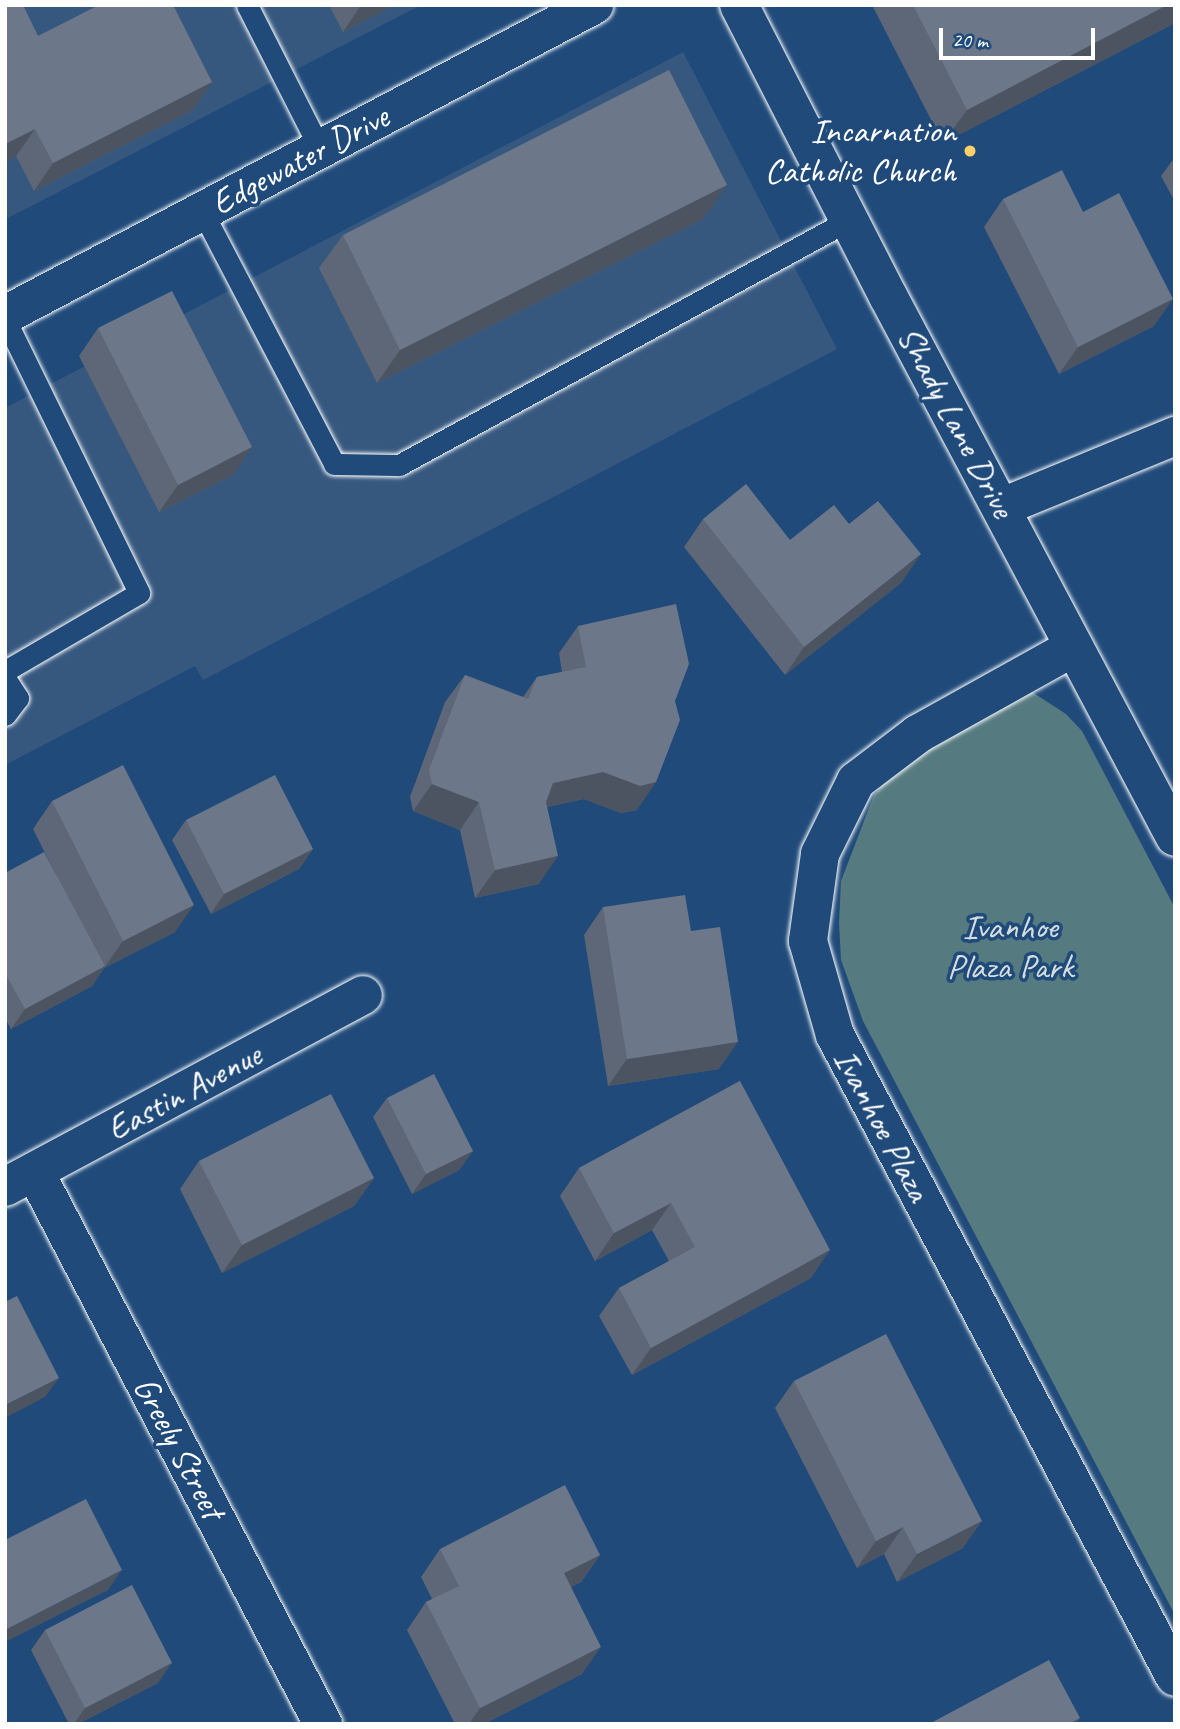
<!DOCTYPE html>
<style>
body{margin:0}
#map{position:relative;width:1180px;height:1729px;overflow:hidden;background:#1f4a7a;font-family:Caveat,sans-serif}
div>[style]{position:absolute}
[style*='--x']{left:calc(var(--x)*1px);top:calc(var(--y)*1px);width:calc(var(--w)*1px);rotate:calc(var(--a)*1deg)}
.built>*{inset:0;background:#36587f}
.green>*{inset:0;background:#557a80}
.roads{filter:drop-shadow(0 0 2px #fff) drop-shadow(0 0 2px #fff)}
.lane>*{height:21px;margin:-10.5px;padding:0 10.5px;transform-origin:10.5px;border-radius:10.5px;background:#1f4a7a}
.street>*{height:38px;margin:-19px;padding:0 19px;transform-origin:19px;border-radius:19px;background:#1f4a7a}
.secondary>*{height:38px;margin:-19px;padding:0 19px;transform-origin:19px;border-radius:19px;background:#1f4a7a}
.wall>*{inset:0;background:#5d6777}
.shaded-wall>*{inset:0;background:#4c5461}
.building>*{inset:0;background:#6c788a}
.dots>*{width:19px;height:19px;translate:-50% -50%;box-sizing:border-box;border:4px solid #1f4a7a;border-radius:50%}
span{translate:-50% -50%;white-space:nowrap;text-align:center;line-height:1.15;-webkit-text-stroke:7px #1f4a7a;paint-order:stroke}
.poi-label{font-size:35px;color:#fff}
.right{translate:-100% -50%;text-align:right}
.street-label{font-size:35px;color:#fff}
.park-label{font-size:35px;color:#d4dedf}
.frame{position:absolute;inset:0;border:7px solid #fff;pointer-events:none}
.scale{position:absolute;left:939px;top:28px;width:156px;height:32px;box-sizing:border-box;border:4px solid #fff;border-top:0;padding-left:9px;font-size:21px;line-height:24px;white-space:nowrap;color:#fff;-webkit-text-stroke:5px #1f4a7a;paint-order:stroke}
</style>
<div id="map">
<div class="built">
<i style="clip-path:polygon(5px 5px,421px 5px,8px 218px,5px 213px)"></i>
<i style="clip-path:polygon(683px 52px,837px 349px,203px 680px,195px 666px,5px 765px,5px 408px)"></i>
</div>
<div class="green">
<i style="clip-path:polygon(1029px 690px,1066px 714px,1082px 731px,1175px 908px,1175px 1615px,863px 1021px,841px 960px,839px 923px,841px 881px,874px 795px,898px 767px)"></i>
</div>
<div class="roads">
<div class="lane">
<i style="--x:247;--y:5;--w:161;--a:63.1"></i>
<i style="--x:202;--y:211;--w:285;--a:62.4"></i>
<i style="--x:334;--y:464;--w:65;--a:0.9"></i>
<i style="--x:399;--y:465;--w:512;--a:-28.57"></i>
<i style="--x:5;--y:319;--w:305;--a:63.9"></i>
<i style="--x:139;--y:593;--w:155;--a:149.8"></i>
<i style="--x:5;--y:678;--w:24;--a:57"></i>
<i style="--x:18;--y:698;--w:21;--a:127"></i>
</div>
<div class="street">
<i style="--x:739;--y:5;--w:327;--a:62.9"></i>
<i style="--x:888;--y:296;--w:612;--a:62.05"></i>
<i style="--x:1002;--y:507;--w:187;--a:-22.3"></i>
<i style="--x:1074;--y:647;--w:179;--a:150.9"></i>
<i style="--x:918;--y:734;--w:78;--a:142.8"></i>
<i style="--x:856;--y:781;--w:81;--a:116.3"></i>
<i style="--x:820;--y:854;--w:88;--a:97.9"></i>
<i style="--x:808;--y:941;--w:98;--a:74"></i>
<i style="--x:835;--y:1035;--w:726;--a:62.09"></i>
<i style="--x:35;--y:1172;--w:623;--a:62.45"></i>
<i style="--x:5;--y:1187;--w:406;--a:-28.2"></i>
</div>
<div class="secondary">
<i style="--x:5;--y:315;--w:666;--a:-27.76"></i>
</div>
</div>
<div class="wall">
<i style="clip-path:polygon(5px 5px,38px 36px,212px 82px,193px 110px,34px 191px,16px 156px,5px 162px)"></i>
<i style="clip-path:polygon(329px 5px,394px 5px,343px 32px)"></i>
<i style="clip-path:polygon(872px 5px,1175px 5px,1175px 23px,943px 143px)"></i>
<i style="clip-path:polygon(1175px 157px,1175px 202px,1161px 176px)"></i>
<i style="clip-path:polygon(1003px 199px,1083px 212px,1154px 326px,1059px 374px,984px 227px)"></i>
<i style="clip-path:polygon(703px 219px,377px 383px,319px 268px,343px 235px)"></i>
<i style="clip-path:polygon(98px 328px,233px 475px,159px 512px,79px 356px)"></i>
<i style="clip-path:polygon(703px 519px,790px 540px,849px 524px,902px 582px,785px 675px,684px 547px)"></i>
<i style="clip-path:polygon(578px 626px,675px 701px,637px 810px,621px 813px,584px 799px,547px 807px,539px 884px,475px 898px,460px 830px,413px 811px,410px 797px,445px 702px,465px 675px,523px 697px,537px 677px,562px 672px,559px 653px)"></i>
<i style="clip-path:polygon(52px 801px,175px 932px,104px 968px,92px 986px,11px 1029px,5px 1018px,5px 873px,56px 875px,33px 829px)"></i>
<i style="clip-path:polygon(186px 820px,313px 849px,299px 869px,211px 914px,172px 840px)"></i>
<i style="clip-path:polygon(603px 907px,691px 931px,719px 1069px,608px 1086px,584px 935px)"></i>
<i style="clip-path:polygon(740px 1081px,811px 1278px,632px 1375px,599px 1316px,619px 1288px,669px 1261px,652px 1230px,595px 1261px,560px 1196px,579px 1168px)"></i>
<i style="clip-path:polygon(387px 1098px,473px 1151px,459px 1170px,412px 1194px,373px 1117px)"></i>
<i style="clip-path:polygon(199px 1161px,374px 1178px,354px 1206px,222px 1273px,180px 1189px)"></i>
<i style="clip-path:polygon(794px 1381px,963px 1548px,897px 1582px,884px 1554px,857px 1568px,775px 1408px)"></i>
<i style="clip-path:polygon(440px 1549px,600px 1555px,581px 1582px,571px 1587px,582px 1674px,484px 1724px,455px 1724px,407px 1630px,426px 1602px,432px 1599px,421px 1577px)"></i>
<i style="clip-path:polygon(45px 1630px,158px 1683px,78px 1724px,69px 1724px,31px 1650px)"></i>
</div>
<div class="shaded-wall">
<i style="clip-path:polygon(361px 5px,394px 5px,343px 32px)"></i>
<i style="clip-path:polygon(1167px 5px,1175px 5px,1175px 23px,943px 143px,967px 110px)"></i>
<i style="clip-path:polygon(212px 82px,193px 110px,34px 191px,53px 163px)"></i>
<i style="clip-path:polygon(35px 129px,16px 156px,5px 162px,5px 144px)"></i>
<i style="clip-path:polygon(727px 185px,703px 219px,377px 383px,400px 350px)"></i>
<i style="clip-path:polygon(1173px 299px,1154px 326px,1059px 374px,1078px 347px)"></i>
<i style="clip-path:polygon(252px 447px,233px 475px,159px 512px,178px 485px)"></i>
<i style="clip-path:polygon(921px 554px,902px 582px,785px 675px,804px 647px)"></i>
<i style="clip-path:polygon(603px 772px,656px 782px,637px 810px,621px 813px,584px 799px,533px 810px,553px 783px)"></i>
<i style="clip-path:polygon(432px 784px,479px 802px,460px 830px,413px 811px)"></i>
<i style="clip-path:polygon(313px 849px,299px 869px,211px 914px,224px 894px)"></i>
<i style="clip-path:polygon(558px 856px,539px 884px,475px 898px,495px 870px)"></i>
<i style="clip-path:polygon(194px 905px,175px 932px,104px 968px,123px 941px)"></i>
<i style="clip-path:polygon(105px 966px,92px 986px,11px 1029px,25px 1009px)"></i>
<i style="clip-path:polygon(738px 1042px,719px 1069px,608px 1086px,627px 1059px)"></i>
<i style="clip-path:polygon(473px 1151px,459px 1170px,412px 1194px,426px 1174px)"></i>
<i style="clip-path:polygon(374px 1178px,354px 1206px,222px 1273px,242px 1245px)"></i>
<i style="clip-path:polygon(671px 1203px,652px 1230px,595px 1261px,614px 1233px)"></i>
<i style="clip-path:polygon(830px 1250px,811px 1278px,632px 1375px,651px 1348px)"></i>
<i style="clip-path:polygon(59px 1378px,45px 1397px,5px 1418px,5px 1405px)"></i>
<i style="clip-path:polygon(982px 1521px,963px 1548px,897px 1582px,917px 1554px)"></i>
<i style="clip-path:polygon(903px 1527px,884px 1554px,857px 1568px,876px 1541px)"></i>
<i style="clip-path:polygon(600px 1555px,581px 1582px,544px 1601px,564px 1573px)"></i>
<i style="clip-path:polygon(122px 1570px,108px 1590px,5px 1642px,5px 1630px)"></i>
<i style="clip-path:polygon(601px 1647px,582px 1674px,484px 1724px,469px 1724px,480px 1708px)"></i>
<i style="clip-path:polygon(172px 1663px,158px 1683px,78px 1724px,74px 1724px,85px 1708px)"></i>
<i style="clip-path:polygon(1080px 1718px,1076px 1724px,1069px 1724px)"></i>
</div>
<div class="building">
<i style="clip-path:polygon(5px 5px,23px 5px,38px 36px,99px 5px,173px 5px,212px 82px,53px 163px,35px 129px,5px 144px)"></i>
<i style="clip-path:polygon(913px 5px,1167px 5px,967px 110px)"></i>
<i style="clip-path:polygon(669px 70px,727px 185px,400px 350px,343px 235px)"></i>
<i style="clip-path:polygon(1062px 170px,1083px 212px,1119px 193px,1173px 299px,1078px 347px,1003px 199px)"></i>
<i style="clip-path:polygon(172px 291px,252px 447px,178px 485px,98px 328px)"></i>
<i style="clip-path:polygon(746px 484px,790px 540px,834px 505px,849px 524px,878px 501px,921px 554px,804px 647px,703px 519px)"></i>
<i style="clip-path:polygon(676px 604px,689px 664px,675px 701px,680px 720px,656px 782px,640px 786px,603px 772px,553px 783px,546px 802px,558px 856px,495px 870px,479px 802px,432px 784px,429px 770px,465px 675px,528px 699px,537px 677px,586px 667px,578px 626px)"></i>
<i style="clip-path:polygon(123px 765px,194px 905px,123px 941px,52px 801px)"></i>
<i style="clip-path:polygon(275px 775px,313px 849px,224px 894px,186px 820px)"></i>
<i style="clip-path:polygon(44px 852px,105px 966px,25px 1009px,5px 973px,5px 873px)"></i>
<i style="clip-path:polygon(685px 895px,691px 931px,720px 927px,738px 1042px,627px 1059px,603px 907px)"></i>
<i style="clip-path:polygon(434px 1074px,473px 1151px,426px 1174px,387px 1098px)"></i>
<i style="clip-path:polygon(740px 1081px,830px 1250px,651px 1348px,619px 1288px,695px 1247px,671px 1203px,614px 1233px,579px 1168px)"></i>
<i style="clip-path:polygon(331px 1094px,374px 1178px,242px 1245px,199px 1161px)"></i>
<i style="clip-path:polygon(17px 1296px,59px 1378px,5px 1405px,5px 1302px)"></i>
<i style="clip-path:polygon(886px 1334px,982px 1521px,917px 1554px,903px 1527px,876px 1541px,794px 1381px)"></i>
<i style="clip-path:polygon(565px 1485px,600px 1555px,564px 1573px,601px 1647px,480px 1708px,426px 1602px,459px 1586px,440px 1549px)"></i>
<i style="clip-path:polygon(86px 1499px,122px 1570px,5px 1630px,5px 1540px)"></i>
<i style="clip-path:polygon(132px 1585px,172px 1663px,85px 1708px,45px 1630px)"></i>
<i style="clip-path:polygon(1049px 1660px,1080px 1718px,1069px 1724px,929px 1724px)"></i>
</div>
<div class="dots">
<i style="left:970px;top:151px;background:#ffd166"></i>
</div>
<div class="poi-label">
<span class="right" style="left:956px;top:151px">Incarnation<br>Catholic Church</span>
</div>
<div class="street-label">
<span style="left:300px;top:160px;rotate:-28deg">Edgewater Drive</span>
<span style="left:956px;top:422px;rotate:62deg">Shady Lane Drive</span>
<span style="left:184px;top:1092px;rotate:-28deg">Eastin Avenue</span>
<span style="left:882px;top:1125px;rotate:62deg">Ivanhoe Plaza</span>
<span style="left:179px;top:1448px;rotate:62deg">Greely Street</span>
</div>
<div class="park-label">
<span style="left:1010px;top:947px">Ivanhoe<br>Plaza Park</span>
</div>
<div class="frame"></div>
<div class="scale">20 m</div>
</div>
